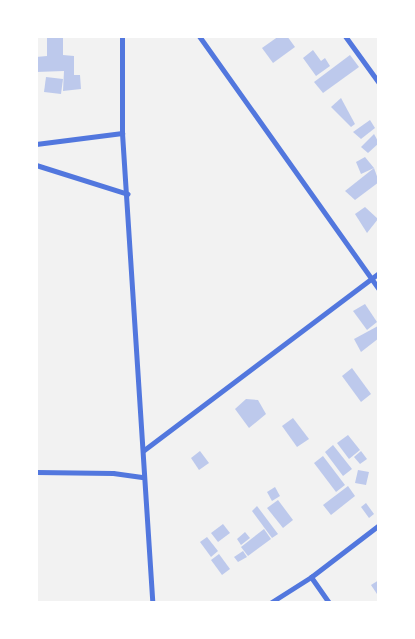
<!DOCTYPE html>
<style>
body{margin:0}
#map{position:relative;width:415px;height:639px;overflow:hidden;background:#f2f2f2;font-family:"PT Serif",serif}
div>[style]{position:absolute}
[style*='--x']{left:calc(var(--x)*1px);top:calc(var(--y)*1px);width:calc(var(--w)*1px);rotate:calc(var(--a)*1deg)}
.building>*{inset:0;background:#bdc9ec}
.minor>*{height:5px;margin:-2.5px;padding:0 2.5px;transform-origin:2.5px;border-radius:2.5px;background:#5277de}
span{translate:-50% -50%;white-space:nowrap;text-align:center;line-height:1.15;-webkit-text-stroke:4px #fff;paint-order:stroke}
.frame{position:absolute;inset:0;border:38px solid #fff;pointer-events:none}
</style>
<div id="map">
<div class="building">
<i style="clip-path:polygon(47px 36px,63px 36px,63px 55px,74px 56px,74px 75px,80px 75px,81px 89px,63px 91px,64px 71px,36px 72px,36px 57px,47px 56px)"></i>
<i style="clip-path:polygon(279px 36px,287px 36px,295px 47px,273px 63px,262px 48px)"></i>
<i style="clip-path:polygon(313px 50px,321px 61px,325px 58px,330px 66px,316px 76px,303px 58px)"></i>
<i style="clip-path:polygon(350px 55px,359px 67px,323px 93px,314px 82px)"></i>
<i style="clip-path:polygon(46px 77px,63px 79px,61px 94px,44px 92px)"></i>
<i style="clip-path:polygon(341px 98px,355px 124px,351px 127px,331px 107px)"></i>
<i style="clip-path:polygon(370px 120px,375px 128px,361px 139px,353px 132px)"></i>
<i style="clip-path:polygon(374px 134px,379px 143px,368px 153px,361px 147px)"></i>
<i style="clip-path:polygon(365px 157px,374px 168px,361px 174px,356px 162px)"></i>
<i style="clip-path:polygon(374px 168px,379px 182px,355px 200px,345px 191px)"></i>
<i style="clip-path:polygon(365px 207px,378px 219px,367px 233px,355px 214px)"></i>
<i style="clip-path:polygon(365px 304px,377px 322px,367px 330px,353px 311px)"></i>
<i style="clip-path:polygon(378px 326px,379px 338px,361px 352px,354px 339px)"></i>
<i style="clip-path:polygon(352px 368px,371px 394px,361px 402px,342px 376px)"></i>
<i style="clip-path:polygon(246px 399px,258px 400px,266px 414px,249px 428px,235px 409px)"></i>
<i style="clip-path:polygon(293px 418px,309px 439px,297px 447px,282px 426px)"></i>
<i style="clip-path:polygon(348px 435px,360px 450px,349px 459px,337px 443px)"></i>
<i style="clip-path:polygon(333px 445px,352px 469px,343px 476px,325px 452px)"></i>
<i style="clip-path:polygon(200px 451px,209px 463px,199px 470px,191px 458px)"></i>
<i style="clip-path:polygon(361px 451px,367px 459px,360px 464px,354px 457px)"></i>
<i style="clip-path:polygon(323px 456px,345px 485px,336px 492px,314px 463px)"></i>
<i style="clip-path:polygon(358px 470px,369px 472px,366px 485px,355px 483px)"></i>
<i style="clip-path:polygon(348px 486px,355px 496px,331px 515px,323px 505px)"></i>
<i style="clip-path:polygon(275px 487px,280px 496px,272px 501px,267px 492px)"></i>
<i style="clip-path:polygon(278px 500px,293px 520px,283px 528px,267px 508px)"></i>
<i style="clip-path:polygon(366px 503px,374px 514px,369px 518px,361px 507px)"></i>
<i style="clip-path:polygon(257px 506px,278px 534px,272px 538px,252px 511px)"></i>
<i style="clip-path:polygon(223px 524px,230px 533px,218px 542px,211px 533px)"></i>
<i style="clip-path:polygon(264px 529px,271px 539px,248px 556px,241px 547px)"></i>
<i style="clip-path:polygon(245px 532px,250px 538px,241px 545px,237px 539px)"></i>
<i style="clip-path:polygon(207px 537px,218px 551px,211px 557px,200px 542px)"></i>
<i style="clip-path:polygon(243px 551px,247px 557px,238px 562px,234px 557px)"></i>
<i style="clip-path:polygon(219px 554px,230px 569px,222px 575px,211px 560px)"></i>
<i style="clip-path:polygon(379px 580px,379px 597px,371px 585px)"></i>
</div>
<div class="minor">
<i style="--x:122;--y:36;--w:97;--a:90"></i>
<i style="--x:122;--y:133;--w:471;--a:86.3"></i>
<i style="--x:199;--y:36;--w:310;--a:54.6"></i>
<i style="--x:345;--y:36;--w:58;--a:54.1"></i>
<i style="--x:36;--y:144;--w:87;--a:-7.3"></i>
<i style="--x:36;--y:165;--w:96;--a:17.5"></i>
<i style="--x:144;--y:450;--w:294;--a:-37"></i>
<i style="--x:36;--y:472;--w:77;--a:0.7"></i>
<i style="--x:113;--y:473;--w:29;--a:8"></i>
<i style="--x:311;--y:577;--w:32;--a:55"></i>
<i style="--x:270;--y:603;--w:49;--a:-32.4"></i>
<i style="--x:311;--y:577;--w:86;--a:-37.4"></i>
</div>
<div class="frame"></div>
</div>
